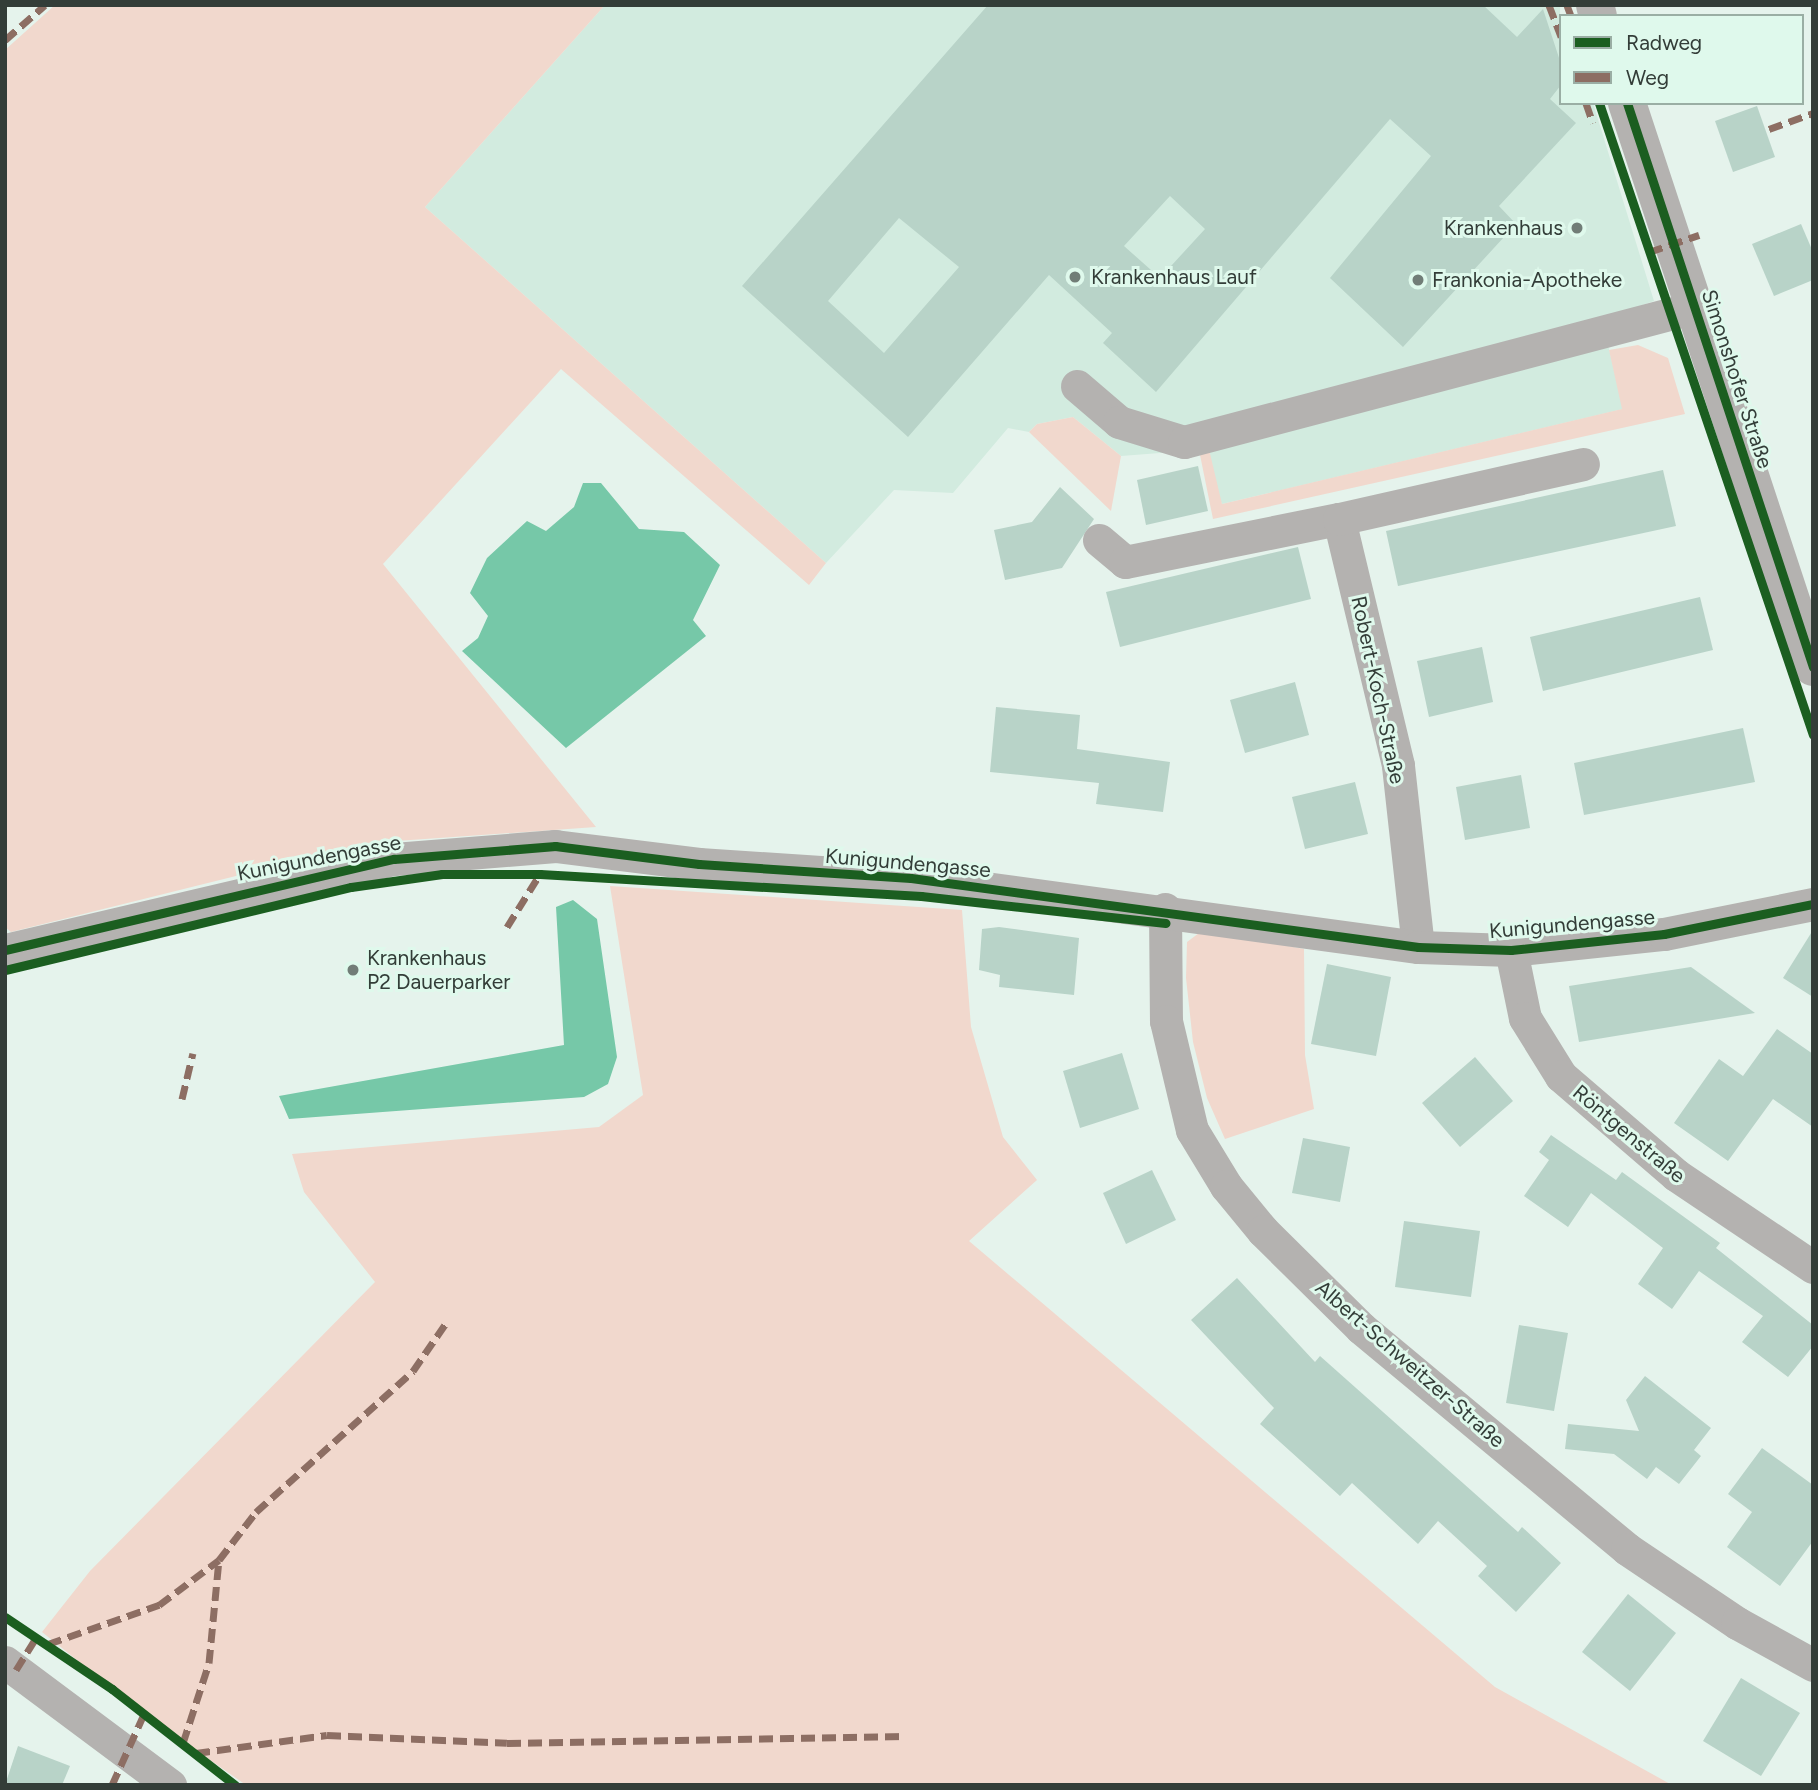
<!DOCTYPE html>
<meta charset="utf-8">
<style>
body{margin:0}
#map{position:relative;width:1818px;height:1790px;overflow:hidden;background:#e5f3ec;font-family:Figtree,sans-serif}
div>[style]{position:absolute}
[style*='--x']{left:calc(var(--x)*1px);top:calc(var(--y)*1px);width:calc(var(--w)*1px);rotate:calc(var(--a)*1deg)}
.built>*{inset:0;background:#d2ebdf}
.green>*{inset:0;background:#f1d8cd}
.water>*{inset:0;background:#76c8a8}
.building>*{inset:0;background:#b8d3c8}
.minor>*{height:33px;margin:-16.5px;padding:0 16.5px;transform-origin:16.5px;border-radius:16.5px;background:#b4b2b0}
.tertiary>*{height:38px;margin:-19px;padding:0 19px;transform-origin:19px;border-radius:19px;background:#b4b2b0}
.quiet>*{height:7px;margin-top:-3.5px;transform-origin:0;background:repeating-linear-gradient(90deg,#8d6e63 0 14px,transparent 0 21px)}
.cycleway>*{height:9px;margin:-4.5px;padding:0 4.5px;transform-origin:4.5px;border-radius:4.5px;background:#1b5e20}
.dots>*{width:19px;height:19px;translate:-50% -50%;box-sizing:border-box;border:4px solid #dff9ec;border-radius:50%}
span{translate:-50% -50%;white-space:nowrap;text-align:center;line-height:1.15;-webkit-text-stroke:6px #dff9ec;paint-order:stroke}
.poi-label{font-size:21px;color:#333d38}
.right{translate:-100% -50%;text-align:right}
.left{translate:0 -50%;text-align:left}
.street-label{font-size:21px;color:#333d38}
.frame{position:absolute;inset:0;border:7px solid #333d38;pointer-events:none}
.legend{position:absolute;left:1559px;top:14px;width:245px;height:91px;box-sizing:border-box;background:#dff9ec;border:2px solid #9aaea4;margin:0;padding:9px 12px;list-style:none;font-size:21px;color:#333d38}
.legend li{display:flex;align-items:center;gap:14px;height:35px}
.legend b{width:35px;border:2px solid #9aaea4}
</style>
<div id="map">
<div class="built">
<i style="clip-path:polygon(605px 5px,1560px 5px,1561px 103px,1593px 103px,1654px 301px,1602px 319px,1623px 409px,1222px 504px,1199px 450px,1121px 456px,1073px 417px,1037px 424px,1029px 432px,1008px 428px,953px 493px,894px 490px,826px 563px,425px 207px)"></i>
</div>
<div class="green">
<i style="clip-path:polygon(55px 5px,605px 5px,425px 207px,826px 563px,809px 585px,561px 369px,383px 564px,596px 827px,368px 843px,11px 932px,5px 927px,5px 50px)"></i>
<i style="clip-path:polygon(1638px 345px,1668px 358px,1685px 414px,1213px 519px,1199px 450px,1208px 445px,1222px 504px,1622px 409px,1609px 350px)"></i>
<i style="clip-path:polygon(1073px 417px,1121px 456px,1111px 511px,1029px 432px,1037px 424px)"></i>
<i style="clip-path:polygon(610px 886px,962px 910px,971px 1027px,1003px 1137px,1037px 1180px,969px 1241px,1495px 1687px,1672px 1785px,246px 1785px,144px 1714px,42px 1632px,90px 1571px,375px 1282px,304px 1192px,292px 1154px,599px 1127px,643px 1095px)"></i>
<i style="clip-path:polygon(1203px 930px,1304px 949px,1305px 1055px,1314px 1109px,1225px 1139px,1207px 1098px,1193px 1042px,1186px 978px,1187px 942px)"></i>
</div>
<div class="water">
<i style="clip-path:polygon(583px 483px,601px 483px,639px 529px,684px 532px,720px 565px,693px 620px,706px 636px,566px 748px,462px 651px,478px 638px,488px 616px,470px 593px,487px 558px,527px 521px,546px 531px,574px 507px)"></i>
<i style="clip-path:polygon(573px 900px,597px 919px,617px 1057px,608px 1084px,584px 1097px,289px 1119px,279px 1096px,564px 1045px,556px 907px)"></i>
</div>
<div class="building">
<i style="clip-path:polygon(evenodd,988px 5px,1483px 5px,1517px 37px,1543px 9px,1561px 64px,1561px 85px,1550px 99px,1576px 123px,1499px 206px,1516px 224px,1403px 347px,1330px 278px,1431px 156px,1390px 119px,1156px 392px,1103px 343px,1112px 333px,1049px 275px,908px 437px,742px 286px,988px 5px,1170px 196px,1205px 229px,1160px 278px,1124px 246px,1170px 196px,988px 5px,899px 218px,959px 267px,884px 353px,828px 301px,899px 218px)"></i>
<i style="clip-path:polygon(1757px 106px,1775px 157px,1733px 172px,1715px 121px)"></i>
<i style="clip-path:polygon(1801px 224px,1813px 252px,1813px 280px,1774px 296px,1752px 244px)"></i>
<i style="clip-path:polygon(1198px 466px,1208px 511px,1146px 525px,1137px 480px)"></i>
<i style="clip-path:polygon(1663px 470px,1676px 526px,1398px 586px,1386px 531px)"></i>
<i style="clip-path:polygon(1060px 487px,1094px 519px,1062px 568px,1005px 580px,994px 530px,1032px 522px)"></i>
<i style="clip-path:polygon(1298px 547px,1311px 599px,1120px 647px,1106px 592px)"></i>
<i style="clip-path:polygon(1700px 597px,1713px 650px,1543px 691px,1530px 637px)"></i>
<i style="clip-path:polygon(1482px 647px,1493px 702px,1429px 717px,1417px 661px)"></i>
<i style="clip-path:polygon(1295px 682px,1309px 735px,1245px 753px,1230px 700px)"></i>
<i style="clip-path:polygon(996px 707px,1080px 715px,1077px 749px,1170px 762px,1163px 812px,1096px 804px,1099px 783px,990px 772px)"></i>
<i style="clip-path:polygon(1743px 728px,1755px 782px,1584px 815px,1574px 763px)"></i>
<i style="clip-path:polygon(1521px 775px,1530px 828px,1465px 840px,1456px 787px)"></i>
<i style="clip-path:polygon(1355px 782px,1368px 834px,1305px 849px,1292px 797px)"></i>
<i style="clip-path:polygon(999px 927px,1079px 938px,1074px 995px,999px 987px,1000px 975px,979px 970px,982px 929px)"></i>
<i style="clip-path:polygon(1813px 930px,1813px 997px,1783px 978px)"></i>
<i style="clip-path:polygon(1327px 964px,1391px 977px,1376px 1056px,1311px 1044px)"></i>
<i style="clip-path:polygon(1691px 967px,1755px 1013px,1579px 1042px,1569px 986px)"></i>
<i style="clip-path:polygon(1777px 1029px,1813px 1054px,1813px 1127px,1773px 1099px,1728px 1161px,1674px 1123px,1719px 1059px,1743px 1076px)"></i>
<i style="clip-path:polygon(1122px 1053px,1139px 1109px,1080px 1128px,1063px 1071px)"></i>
<i style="clip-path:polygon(1475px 1057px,1513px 1101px,1460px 1147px,1422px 1103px)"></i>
<i style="clip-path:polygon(1551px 1135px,1616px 1180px,1622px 1172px,1720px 1243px,1716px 1248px,1813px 1325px,1813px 1346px,1788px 1377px,1742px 1342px,1763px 1316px,1699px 1271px,1672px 1309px,1638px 1284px,1663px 1248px,1591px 1193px,1568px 1227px,1524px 1196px,1549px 1160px,1539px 1152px)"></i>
<i style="clip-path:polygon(1303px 1138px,1350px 1147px,1340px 1202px,1292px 1193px)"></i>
<i style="clip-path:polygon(1152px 1170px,1176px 1220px,1126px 1244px,1103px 1193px)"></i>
<i style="clip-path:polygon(1404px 1221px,1480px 1231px,1471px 1297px,1395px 1287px)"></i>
<i style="clip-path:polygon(1237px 1278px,1315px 1362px,1320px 1356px,1518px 1532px,1522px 1527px,1561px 1563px,1516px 1612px,1478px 1576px,1487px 1566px,1438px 1521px,1418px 1544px,1352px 1483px,1340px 1496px,1260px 1424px,1274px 1408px,1191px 1320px)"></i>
<i style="clip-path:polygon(1519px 1325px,1568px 1333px,1554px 1411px,1506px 1403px)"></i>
<i style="clip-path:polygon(1645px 1376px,1711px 1428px,1694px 1450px,1701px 1456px,1679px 1484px,1656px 1467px,1647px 1479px,1614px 1454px,1565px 1449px,1568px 1424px,1639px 1431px,1626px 1400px)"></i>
<i style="clip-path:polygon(1762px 1448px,1813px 1485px,1813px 1541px,1780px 1586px,1727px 1547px,1752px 1512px,1728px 1494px)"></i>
<i style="clip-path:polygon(1628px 1594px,1676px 1633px,1630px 1691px,1582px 1652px)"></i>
<i style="clip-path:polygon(1741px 1678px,1800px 1713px,1761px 1776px,1703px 1741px)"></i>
<i style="clip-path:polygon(18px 1746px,70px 1766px,62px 1785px,5px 1785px)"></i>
</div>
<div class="minor">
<i style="--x:1077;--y:386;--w:55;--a:40.6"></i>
<i style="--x:1119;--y:422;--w:68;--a:17.1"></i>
<i style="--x:1184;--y:442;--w:529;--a:-14.77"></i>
<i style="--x:1099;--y:540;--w:34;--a:40"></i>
<i style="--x:1125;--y:562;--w:218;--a:-11.4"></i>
<i style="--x:1165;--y:909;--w:112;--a:89.5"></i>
<i style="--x:1166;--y:1021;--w:112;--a:76.6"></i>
<i style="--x:1192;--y:1130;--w:66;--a:58.7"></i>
<i style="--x:1226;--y:1186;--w:58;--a:50.6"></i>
<i style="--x:1263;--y:1231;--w:138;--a:44.7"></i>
<i style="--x:1361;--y:1328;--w:346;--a:39.7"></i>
<i style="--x:1627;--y:1549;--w:133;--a:33.9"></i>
<i style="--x:1737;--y:1623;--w:87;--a:28.9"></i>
<i style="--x:1418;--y:947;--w:183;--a:-96.3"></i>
<i style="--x:1398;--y:765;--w:253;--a:-103.5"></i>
<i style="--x:1339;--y:519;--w:250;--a:-12.7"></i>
<i style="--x:5;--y:950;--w:400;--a:-13.2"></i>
<i style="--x:394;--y:859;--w:162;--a:-4.6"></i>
<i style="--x:555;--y:846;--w:145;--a:7.1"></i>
<i style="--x:699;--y:864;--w:212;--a:3.8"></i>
<i style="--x:911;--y:878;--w:512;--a:7.75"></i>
<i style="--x:1418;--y:947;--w:93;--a:1.8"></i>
<i style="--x:1511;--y:950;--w:154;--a:-6"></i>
<i style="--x:1664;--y:934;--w:152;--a:-11.4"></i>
<i style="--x:1511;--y:950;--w:69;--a:78.4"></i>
<i style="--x:1525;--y:1018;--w:68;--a:58.2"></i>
<i style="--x:1561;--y:1076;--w:152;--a:40.7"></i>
<i style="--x:1676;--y:1175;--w:165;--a:33.9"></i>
<i style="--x:5;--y:1662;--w:206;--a:36.7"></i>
</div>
<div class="tertiary">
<i style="--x:1595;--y:5;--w:11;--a:75"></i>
<i style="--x:1627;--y:103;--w:594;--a:71.75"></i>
</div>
<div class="quiet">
<i style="--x:1549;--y:5;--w:34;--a:69"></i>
<i style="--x:1567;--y:5;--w:12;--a:70"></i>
<i style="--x:5;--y:40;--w:53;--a:-41.2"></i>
<i style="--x:1586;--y:103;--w:21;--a:71"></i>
<i style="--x:1769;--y:129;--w:47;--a:-20"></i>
<i style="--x:1649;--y:252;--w:53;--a:-18.8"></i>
<i style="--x:507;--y:927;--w:62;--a:-58.1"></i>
<i style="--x:182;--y:1099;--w:47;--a:-76.6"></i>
<i style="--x:48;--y:1644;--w:118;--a:-19.4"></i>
<i style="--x:159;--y:1605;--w:75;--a:-36.9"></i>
<i style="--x:16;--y:1670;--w:39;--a:-58"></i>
<i style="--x:183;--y:1743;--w:84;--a:-72"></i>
<i style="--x:209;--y:1663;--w:103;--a:-84.5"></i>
<i style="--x:219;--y:1560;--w:61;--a:-52.4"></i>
<i style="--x:256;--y:1512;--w:211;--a:-41.9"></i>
<i style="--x:413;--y:1371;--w:58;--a:-55.5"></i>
<i style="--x:196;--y:1753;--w:132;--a:-7.8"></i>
<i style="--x:327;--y:1735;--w:180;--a:2.5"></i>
<i style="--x:507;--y:1743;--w:399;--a:-1"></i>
<i style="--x:112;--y:1785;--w:78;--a:-65.7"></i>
</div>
<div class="cycleway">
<i style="--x:1599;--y:103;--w:667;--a:71.29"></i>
<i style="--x:1627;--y:103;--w:594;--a:71.75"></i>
<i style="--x:5;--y:950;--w:400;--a:-13.2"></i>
<i style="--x:394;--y:859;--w:162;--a:-4.6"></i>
<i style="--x:555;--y:846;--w:145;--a:7.1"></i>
<i style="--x:699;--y:864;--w:212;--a:3.8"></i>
<i style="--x:911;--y:878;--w:512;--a:7.75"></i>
<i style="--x:1418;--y:947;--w:93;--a:1.8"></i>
<i style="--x:1511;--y:950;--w:154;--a:-6"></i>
<i style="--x:1664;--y:934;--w:152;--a:-11.4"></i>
<i style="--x:5;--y:970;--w:356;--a:-13.5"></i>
<i style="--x:351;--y:887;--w:92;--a:-8.1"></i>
<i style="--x:442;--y:874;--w:98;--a:0"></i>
<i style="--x:540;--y:874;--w:382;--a:3.3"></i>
<i style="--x:921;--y:896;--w:246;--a:6.3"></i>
<i style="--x:5;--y:1617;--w:129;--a:33.9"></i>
<i style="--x:112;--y:1689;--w:156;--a:38"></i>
</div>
<div class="dots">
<i style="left:1577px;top:228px;background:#717d77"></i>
<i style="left:1075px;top:277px;background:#717d77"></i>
<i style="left:1418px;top:280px;background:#717d77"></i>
<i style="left:353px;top:970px;background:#717d77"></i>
</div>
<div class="poi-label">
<span class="right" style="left:1563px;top:228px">Krankenhaus</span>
<span class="left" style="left:1091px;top:277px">Krankenhaus Lauf</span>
<span class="left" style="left:1432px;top:280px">Frankonia-Apotheke</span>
<span class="left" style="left:367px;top:970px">Krankenhaus<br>P2 Dauerparker</span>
</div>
<div class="street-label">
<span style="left:1737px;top:379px;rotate:72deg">Simonshofer Straße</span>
<span style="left:1378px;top:690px;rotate:78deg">Robert-Koch-Straße</span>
<span style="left:319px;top:858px;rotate:-11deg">Kunigundengasse</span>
<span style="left:908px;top:863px;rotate:5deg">Kunigundengasse</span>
<span style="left:1572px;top:924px;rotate:-5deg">Kunigundengasse</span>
<span style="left:1629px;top:1134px;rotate:40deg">Röntgenstraße</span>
<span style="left:1410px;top:1364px;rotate:41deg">Albert-Schweitzer-Straße</span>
</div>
<div class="frame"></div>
<ul class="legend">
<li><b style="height:9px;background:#1b5e20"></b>Radweg</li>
<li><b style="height:9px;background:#8d6e63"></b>Weg</li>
</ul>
</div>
